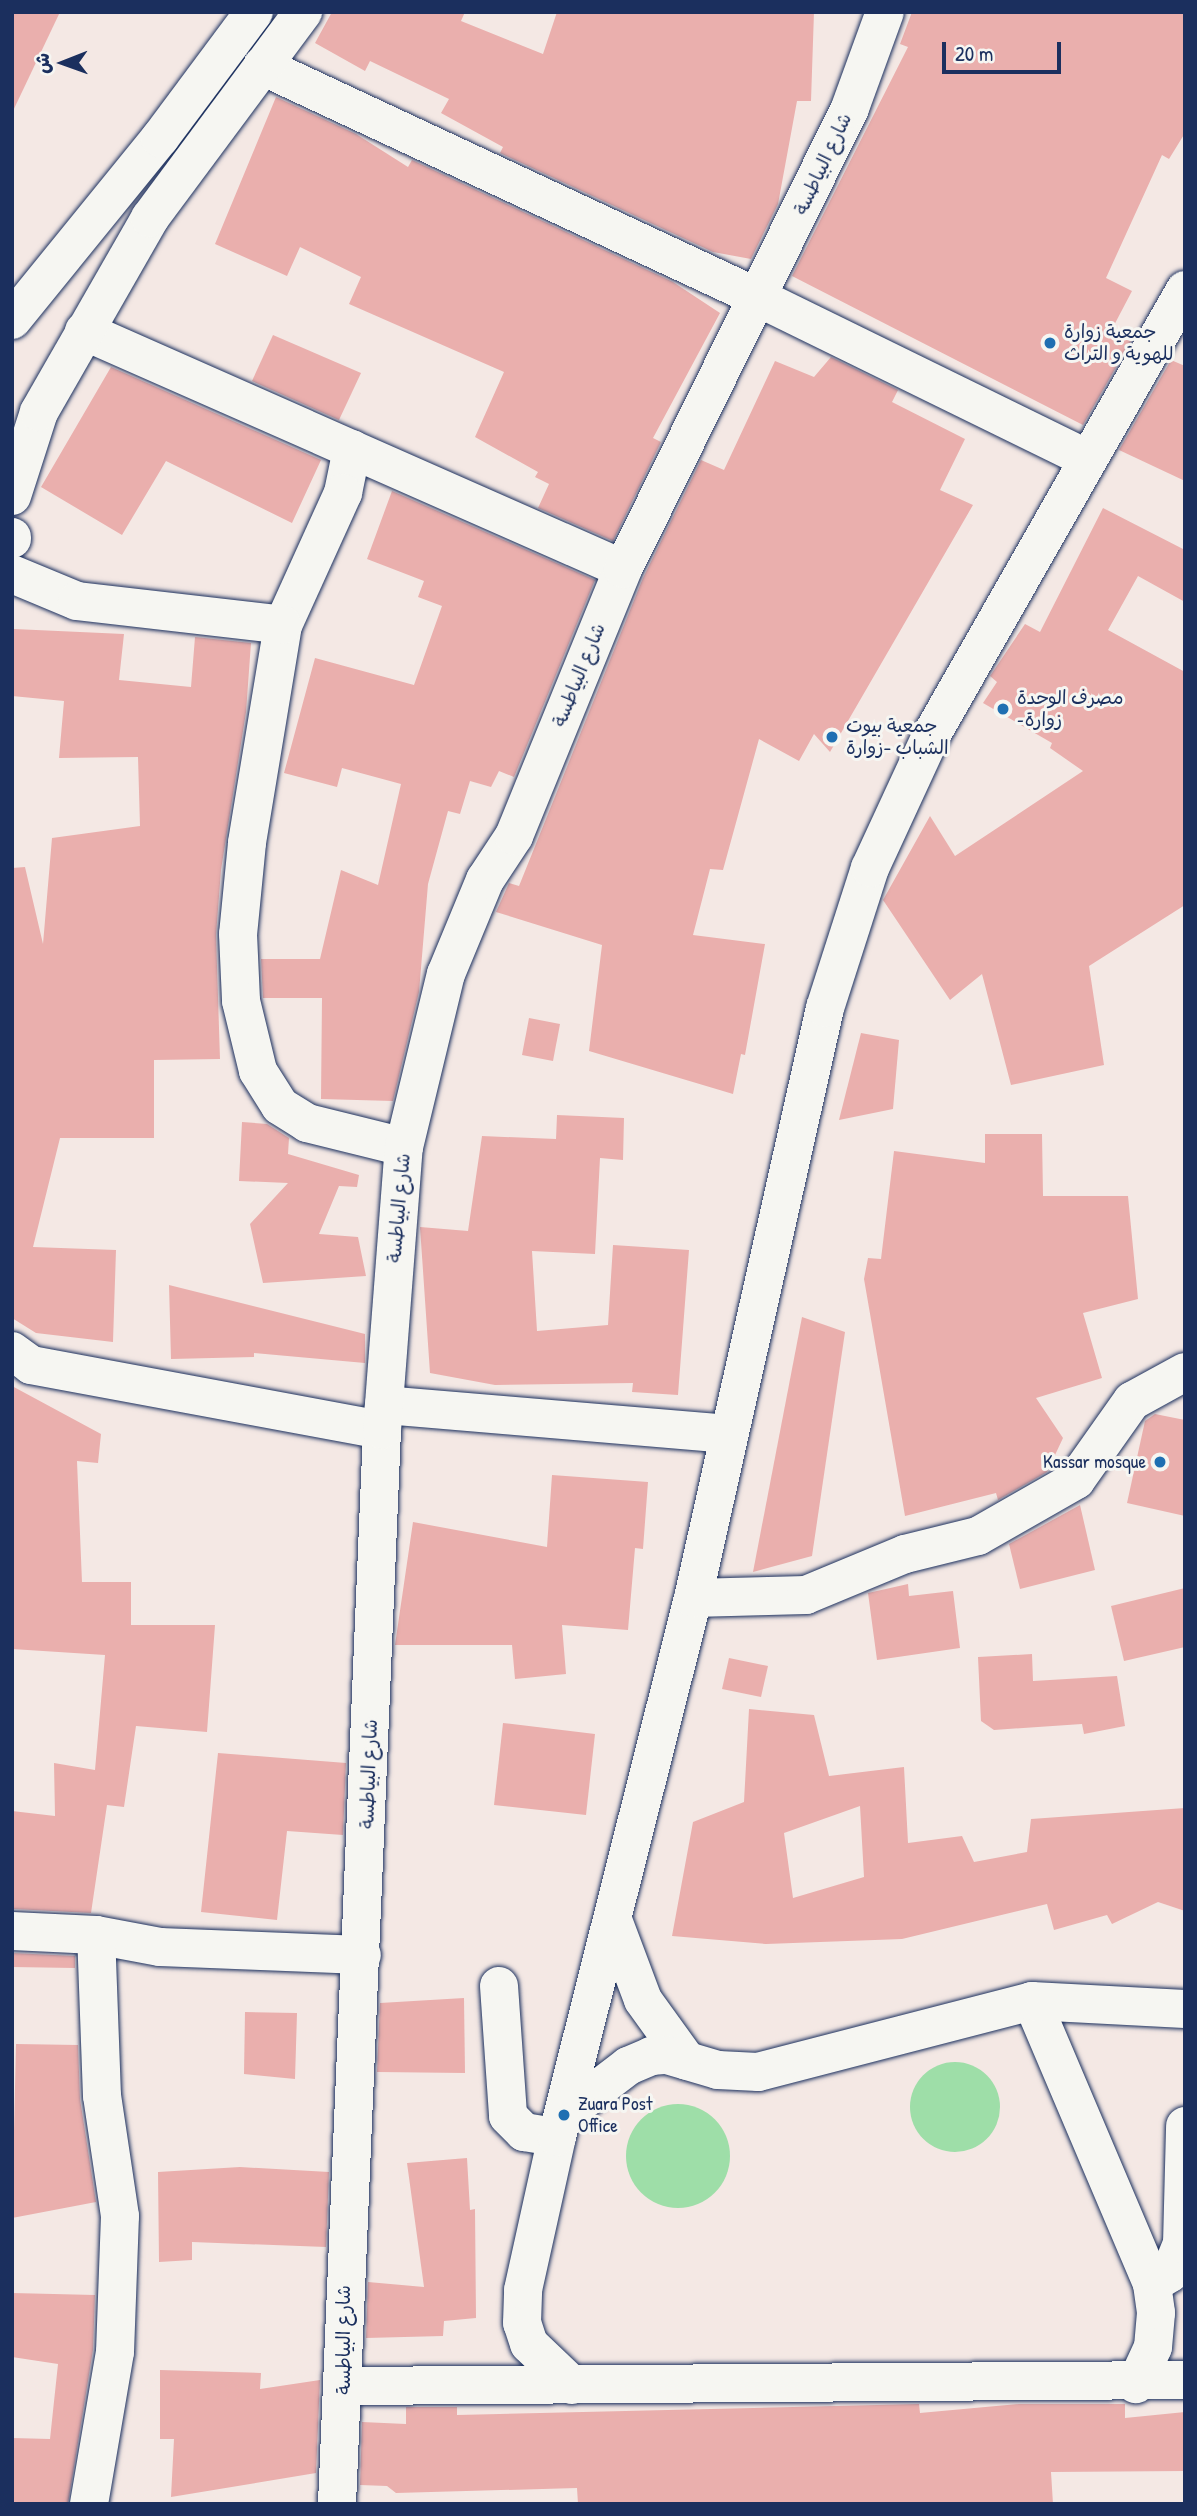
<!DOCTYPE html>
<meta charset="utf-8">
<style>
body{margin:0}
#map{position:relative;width:1197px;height:2516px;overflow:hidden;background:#f4e8e4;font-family:"Patrick Hand","Playpen Sans Arabic",sans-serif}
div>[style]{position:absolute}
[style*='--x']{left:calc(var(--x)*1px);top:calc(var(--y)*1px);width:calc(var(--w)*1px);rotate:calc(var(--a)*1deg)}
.green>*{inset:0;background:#9edea8}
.round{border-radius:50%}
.building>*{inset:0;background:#eaafad}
.roads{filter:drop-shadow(0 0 2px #1b2f5e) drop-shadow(0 0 2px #1b2f5e)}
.minor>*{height:38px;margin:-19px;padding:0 19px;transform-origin:19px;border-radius:19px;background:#f6f6f2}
.dots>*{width:19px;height:19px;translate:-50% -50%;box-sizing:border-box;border:4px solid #f6f6f2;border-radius:50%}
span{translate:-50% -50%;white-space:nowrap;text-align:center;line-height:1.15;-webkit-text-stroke:6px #f6f6f2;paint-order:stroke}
.street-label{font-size:19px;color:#1b2f5e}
.poi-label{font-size:19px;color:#1b2f5e}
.left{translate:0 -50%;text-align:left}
.right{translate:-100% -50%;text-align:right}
.frame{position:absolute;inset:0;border:14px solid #1b2f5e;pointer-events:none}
.north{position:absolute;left:28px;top:28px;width:70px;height:70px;-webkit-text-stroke:5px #f6f6f2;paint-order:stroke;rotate:269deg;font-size:19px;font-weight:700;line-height:28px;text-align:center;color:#1b2f5e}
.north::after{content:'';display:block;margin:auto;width:24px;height:32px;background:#1b2f5e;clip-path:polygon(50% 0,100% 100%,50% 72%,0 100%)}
.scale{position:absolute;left:942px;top:42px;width:119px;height:32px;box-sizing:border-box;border:4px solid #1b2f5e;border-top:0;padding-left:9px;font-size:21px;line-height:24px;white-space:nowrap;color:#1b2f5e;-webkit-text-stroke:5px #f6f6f2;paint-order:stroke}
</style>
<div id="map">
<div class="green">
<i class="round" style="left:910px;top:2062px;width:90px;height:90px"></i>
<i class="round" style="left:626px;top:2104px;width:104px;height:104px"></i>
</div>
<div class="building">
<i style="clip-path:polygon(12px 12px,60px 12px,12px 113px)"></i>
<i style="clip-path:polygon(332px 12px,465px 12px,461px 21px,543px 54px,557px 12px,814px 12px,811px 101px,797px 101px,778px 204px,751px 259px,713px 252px,500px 153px,503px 147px,441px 113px,449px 99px,370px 61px,365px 71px,315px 43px)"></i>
<i style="clip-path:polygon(912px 12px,1185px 12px,1185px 133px,1169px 159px,1162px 155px,1106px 278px,1132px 291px,1111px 331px,1131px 341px,1083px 425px,792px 276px,908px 47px,900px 44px)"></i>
<i style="clip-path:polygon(276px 97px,356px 134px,408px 167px,412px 160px,673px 282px,720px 313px,653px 438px,661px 442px,613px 541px,538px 508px,549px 484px,535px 477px,538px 472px,475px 437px,504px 372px,349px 304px,361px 277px,300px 247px,287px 276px,215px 244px)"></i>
<i style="clip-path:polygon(273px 335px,361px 373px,339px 420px,252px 381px)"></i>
<i style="clip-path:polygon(831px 357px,898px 390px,892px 402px,965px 439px,940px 490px,973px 505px,830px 752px,814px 734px,799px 761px,759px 739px,723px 870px,710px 869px,693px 935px,765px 944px,745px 1055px,741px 1054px,733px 1094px,589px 1051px,602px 945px,496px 912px,509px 883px,519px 886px,643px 578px,701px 460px,724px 470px,775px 361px,814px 377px)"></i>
<i style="clip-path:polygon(1171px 360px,1185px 366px,1185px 481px,1119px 450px)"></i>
<i style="clip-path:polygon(111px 367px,321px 460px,292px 523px,166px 461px,122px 535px,41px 487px)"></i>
<i style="clip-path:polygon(392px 491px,595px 580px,514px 777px,499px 771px,491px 787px,470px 781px,460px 814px,448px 811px,428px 884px,419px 992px,393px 1101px,321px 1099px,322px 998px,263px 998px,261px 959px,320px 959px,341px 870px,378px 885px,401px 784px,342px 768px,337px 787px,284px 773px,315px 658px,414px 685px,442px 606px,418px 597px,424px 581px,367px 559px)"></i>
<i style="clip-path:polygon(1103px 508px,1185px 550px,1185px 602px,1138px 576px,1108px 630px,1185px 672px,1185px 905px,1089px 966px,1104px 1065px,1011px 1085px,982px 974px,950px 1000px,883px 900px,930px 816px,955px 856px,1083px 771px,1050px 748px,1052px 743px,983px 703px,997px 682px,990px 676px,1025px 624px,1040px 632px)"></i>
<i style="clip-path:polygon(14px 629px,124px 634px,119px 680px,191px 687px,195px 637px,251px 643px,246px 712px,221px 870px,216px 935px,220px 1059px,154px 1060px,154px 1138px,60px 1138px,33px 1247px,116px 1250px,113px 1342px,36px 1333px,12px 1318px,12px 868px,25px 867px,43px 944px,52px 838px,140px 826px,138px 757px,59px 758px,64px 701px,12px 696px)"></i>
<i style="clip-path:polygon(529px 1018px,560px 1024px,553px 1061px,522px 1055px)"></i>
<i style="clip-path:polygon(861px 1033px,899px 1040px,893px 1109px,839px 1120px)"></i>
<i style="clip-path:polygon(557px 1115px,624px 1118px,623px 1160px,600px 1158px,595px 1254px,532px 1251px,537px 1331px,608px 1325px,613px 1245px,689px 1250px,678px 1395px,632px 1392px,633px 1383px,495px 1385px,430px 1373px,420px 1227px,468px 1231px,482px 1136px,556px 1139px)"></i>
<i style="clip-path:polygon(242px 1122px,267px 1124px,289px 1138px,288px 1154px,359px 1175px,357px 1187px,339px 1186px,319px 1234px,358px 1237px,366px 1276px,263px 1283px,250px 1224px,288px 1183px,239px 1181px)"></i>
<i style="clip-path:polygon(985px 1134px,1042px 1134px,1043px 1196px,1128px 1196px,1138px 1299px,1083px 1313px,1102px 1378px,1036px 1398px,1063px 1438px,1047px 1472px,998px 1500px,996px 1493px,905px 1516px,864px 1279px,868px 1258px,881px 1259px,894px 1151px,985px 1163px)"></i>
<i style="clip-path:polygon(169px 1285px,365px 1334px,365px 1363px,254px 1353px,254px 1357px,171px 1359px)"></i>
<i style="clip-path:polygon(802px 1317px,845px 1332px,812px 1556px,753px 1572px)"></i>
<i style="clip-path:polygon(12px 1386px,101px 1434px,98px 1463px,77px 1461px,82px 1582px,131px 1582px,131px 1625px,215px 1625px,207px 1732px,136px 1726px,124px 1807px,107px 1805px,91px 1913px,14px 1909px,12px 1901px,12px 1811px,55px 1816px,54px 1763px,95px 1770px,105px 1655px,12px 1649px)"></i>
<i style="clip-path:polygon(1155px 1414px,1185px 1420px,1185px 1516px,1127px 1503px,1145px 1421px)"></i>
<i style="clip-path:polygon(552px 1475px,648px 1482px,643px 1549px,635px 1548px,628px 1630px,562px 1625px,566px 1674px,515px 1679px,512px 1645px,395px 1645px,413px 1522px,547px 1547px)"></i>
<i style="clip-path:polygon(1080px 1505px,1095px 1570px,1020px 1589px,1009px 1544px)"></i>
<i style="clip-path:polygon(908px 1584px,909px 1596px,953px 1591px,960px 1648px,877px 1660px,868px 1593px)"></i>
<i style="clip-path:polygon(1185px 1588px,1185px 1647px,1124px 1661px,1111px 1606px)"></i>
<i style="clip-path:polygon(1032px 1654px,1033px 1681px,1117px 1676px,1125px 1726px,1084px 1734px,1082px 1724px,994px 1730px,981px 1721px,978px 1657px)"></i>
<i style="clip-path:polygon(729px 1658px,768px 1666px,761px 1697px,722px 1689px)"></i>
<i style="clip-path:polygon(evenodd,749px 1709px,814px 1715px,829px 1776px,904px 1767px,908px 1843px,962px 1836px,974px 1862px,1027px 1852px,1031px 1819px,1185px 1808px,1185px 1911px,1158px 1902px,1112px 1924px,1107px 1915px,1054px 1930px,1047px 1904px,902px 1939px,766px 1944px,672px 1936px,693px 1822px,744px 1802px,749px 1709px,860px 1806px,864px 1877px,793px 1898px,784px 1833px,860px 1806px)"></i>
<i style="clip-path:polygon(503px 1723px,595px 1734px,586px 1815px,494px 1805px)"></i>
<i style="clip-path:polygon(218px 1753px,346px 1763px,343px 1835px,287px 1831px,277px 1920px,201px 1912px)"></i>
<i style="clip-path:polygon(12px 1953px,75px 1956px,75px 1968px,12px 1967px)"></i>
<i style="clip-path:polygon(464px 1998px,465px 2073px,377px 2072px,380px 2003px)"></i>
<i style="clip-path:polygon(245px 2012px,297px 2013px,295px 2079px,244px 2074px)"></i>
<i style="clip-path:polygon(16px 2044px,78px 2045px,80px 2099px,96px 2202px,12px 2218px)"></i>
<i style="clip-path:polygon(467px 2158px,470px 2210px,475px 2209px,476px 2318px,444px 2321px,443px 2336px,366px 2338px,368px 2282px,424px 2287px,407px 2163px)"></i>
<i style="clip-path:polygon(240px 2167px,329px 2172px,326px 2247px,192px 2242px,192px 2260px,159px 2262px,158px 2172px)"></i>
<i style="clip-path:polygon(12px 2293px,95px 2295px,93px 2350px,68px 2504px,12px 2504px,12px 2438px,50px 2439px,58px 2364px,12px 2357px)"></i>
<i style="clip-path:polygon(160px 2370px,261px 2373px,260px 2389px,320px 2380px,316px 2473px,171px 2497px,174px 2439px,160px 2439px)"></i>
<i style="clip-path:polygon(919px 2404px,920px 2413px,1019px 2404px,1125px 2404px,1125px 2418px,1185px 2412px,1185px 2471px,1051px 2472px,1053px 2504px,578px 2504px,577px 2488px,396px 2493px,387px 2486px,360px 2485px,362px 2422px,406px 2424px,406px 2407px,457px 2407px,457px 2415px)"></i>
</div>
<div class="roads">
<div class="minor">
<i style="--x:262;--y:66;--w:548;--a:25.02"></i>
<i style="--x:759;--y:298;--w:366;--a:26.1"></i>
<i style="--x:12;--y:320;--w:235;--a:-50.9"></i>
<i style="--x:160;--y:138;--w:157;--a:-53.3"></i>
<i style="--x:84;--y:331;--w:589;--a:23.82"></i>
<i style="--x:352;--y:449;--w:45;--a:101.6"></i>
<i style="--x:343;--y:493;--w:145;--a:114.4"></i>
<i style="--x:283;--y:625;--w:221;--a:99.4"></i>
<i style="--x:247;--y:843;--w:91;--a:95.6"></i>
<i style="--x:238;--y:934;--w:67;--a:87.4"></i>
<i style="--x:241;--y:1001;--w:72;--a:76.3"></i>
<i style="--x:258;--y:1071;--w:41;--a:57.8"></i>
<i style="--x:280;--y:1106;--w:32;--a:32"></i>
<i style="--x:307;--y:1123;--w:100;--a:13.9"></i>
<i style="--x:12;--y:496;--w:88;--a:-72.2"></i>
<i style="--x:39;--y:412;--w:224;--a:-60.2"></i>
<i style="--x:150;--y:218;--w:257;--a:-53.4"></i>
<i style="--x:12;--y:537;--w:2;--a:90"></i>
<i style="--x:12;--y:574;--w:70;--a:22.6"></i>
<i style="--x:77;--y:601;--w:207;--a:6.6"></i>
<i style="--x:12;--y:1351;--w:24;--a:36"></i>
<i style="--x:31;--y:1365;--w:357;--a:10.5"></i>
<i style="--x:384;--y:1405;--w:345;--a:4.8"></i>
<i style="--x:693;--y:1598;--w:113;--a:-1.5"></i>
<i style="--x:806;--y:1595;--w:107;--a:-22.5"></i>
<i style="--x:905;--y:1554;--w:75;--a:-13.9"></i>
<i style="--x:978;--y:1536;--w:113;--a:-29.7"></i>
<i style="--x:1076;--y:1480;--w:97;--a:-54.7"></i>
<i style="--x:1132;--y:1401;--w:60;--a:-28.7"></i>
<i style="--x:613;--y:1920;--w:85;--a:69.4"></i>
<i style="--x:643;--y:2000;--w:75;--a:54.2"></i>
<i style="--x:12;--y:1931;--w:84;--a:2.7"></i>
<i style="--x:96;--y:1935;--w:65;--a:10.6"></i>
<i style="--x:160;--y:1947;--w:202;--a:2.3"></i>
<i style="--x:499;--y:1986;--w:130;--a:86"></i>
<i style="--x:508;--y:2116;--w:23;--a:45"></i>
<i style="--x:524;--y:2132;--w:33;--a:9"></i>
<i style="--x:1032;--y:2001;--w:307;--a:67"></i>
<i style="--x:1152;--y:2284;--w:29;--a:82"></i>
<i style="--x:1156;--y:2313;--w:34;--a:95"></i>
<i style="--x:1153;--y:2347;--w:41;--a:114.7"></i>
<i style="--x:564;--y:2115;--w:81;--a:-37.4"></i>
<i style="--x:628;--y:2066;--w:25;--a:-23"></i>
<i style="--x:651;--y:2056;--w:16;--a:-4"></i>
<i style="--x:667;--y:2055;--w:53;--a:16.4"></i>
<i style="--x:718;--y:2070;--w:40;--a:2.9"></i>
<i style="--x:758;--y:2072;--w:283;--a:-14.5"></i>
<i style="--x:1032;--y:2001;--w:153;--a:3"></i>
<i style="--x:1152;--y:2284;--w:21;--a:-31"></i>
<i style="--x:1170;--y:2273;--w:31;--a:-68"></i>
<i style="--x:1182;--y:2244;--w:118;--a:-88.5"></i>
<i style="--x:572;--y:2385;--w:59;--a:-136.4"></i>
<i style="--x:529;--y:2344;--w:22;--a:-108"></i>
<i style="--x:522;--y:2323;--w:33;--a:-88"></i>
<i style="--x:523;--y:2290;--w:157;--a:-77.5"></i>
<i style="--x:557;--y:2137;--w:556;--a:-75.84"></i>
<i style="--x:693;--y:1598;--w:605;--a:-77.39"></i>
<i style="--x:825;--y:1008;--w:147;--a:-72.2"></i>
<i style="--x:870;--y:868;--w:148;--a:-65.2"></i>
<i style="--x:932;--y:734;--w:511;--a:-60.32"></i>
<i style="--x:345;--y:2386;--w:840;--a:-0.41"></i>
<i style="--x:89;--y:2504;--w:154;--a:-80.3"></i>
<i style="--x:115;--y:2352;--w:136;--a:-87.9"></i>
<i style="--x:120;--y:2216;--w:121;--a:-98.5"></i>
<i style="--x:102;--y:2096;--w:161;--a:-92.1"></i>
<i style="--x:337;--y:2504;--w:1075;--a:-87.6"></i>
<i style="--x:382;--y:1430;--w:284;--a:-85.6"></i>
<i style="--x:404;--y:1147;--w:178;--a:-76.4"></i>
<i style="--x:446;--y:974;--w:102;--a:-67.5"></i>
<i style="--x:485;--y:880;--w:53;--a:-56.6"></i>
<i style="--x:514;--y:836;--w:288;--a:-67.8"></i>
<i style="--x:623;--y:569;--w:514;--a:-63.78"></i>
<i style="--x:850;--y:108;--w:102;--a:-70"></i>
</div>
</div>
<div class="dots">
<i style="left:1050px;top:343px;background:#1f6fb2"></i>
<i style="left:1003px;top:709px;background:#1f6fb2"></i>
<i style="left:832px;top:737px;background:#1f6fb2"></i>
<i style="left:1160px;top:1462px;background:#1f6fb2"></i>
<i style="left:564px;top:2115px;background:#1f6fb2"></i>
</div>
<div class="street-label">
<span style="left:823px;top:164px;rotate:-65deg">شارع البياطسة</span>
<span style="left:579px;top:675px;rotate:-68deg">شارع البياطسة</span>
<span style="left:399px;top:1208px;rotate:-85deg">شارع البياطسة</span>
<span style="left:369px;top:1774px;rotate:-88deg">شارع البياطسة</span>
<span style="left:344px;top:2340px;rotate:-90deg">شارع البياطسة</span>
</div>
<div class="poi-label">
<span class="left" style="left:1064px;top:343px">جمعية زوارة<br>للهوية و التراث</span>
<span class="left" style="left:1017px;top:709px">مصرف الوحدة<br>-زوارة</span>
<span class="left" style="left:846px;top:737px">جمعية بيوت<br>الشباب -زوارة</span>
<span class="right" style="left:1146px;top:1462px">Kassar mosque</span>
<span class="left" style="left:578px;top:2115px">Zuara Post<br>Office</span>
</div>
<div class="frame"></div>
<div class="north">ش</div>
<div class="scale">20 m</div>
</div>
